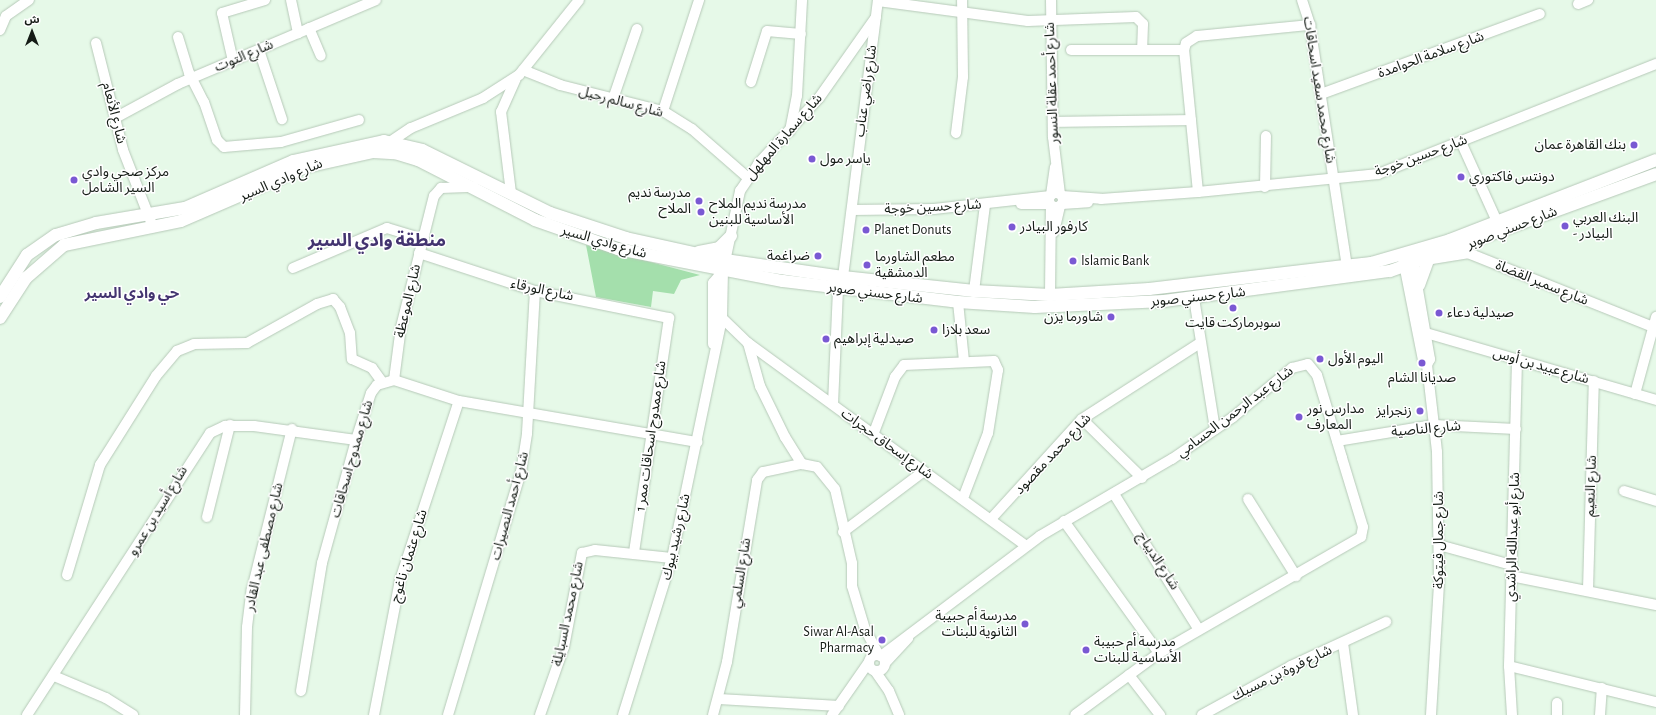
<!DOCTYPE html>
<meta charset="utf-8">
<style>
body{margin:0}
#map{position:relative;width:1656px;height:715px;overflow:hidden;background:#e6f9e8;font-family:"Alegreya Sans","Noto Sans Arabic",sans-serif}
div>[style]{position:absolute}
[style*='--x']{left:calc(var(--x)*1px);top:calc(var(--y)*1px);width:calc(var(--w)*1px);rotate:calc(var(--a)*1deg)}
.green>*{inset:0;background:#a4dfac}
.roads{filter:drop-shadow(0 0 1px #b6c9b8) drop-shadow(0 0 1px #b6c9b8)}
.minor>*{height:10px;margin:-5px;padding:0 5px;transform-origin:5px;border-radius:5px;background:#fff}
.minor>.ring{margin:-5px;padding:0;box-sizing:content-box;background:none;border:10px solid #fff;border-radius:50%}
.major>*{height:12px;margin:-6px;padding:0 6px;transform-origin:6px;border-radius:6px;background:#fff}
.dots>*{width:11px;height:11px;translate:-50% -50%;box-sizing:border-box;border:2px solid #fff;border-radius:50%}
span{translate:-50% -50%;white-space:nowrap;text-align:center;line-height:1.15;-webkit-text-stroke:3px #fff;paint-order:stroke}
.street-label{font-size:14px;color:#151c16}
.poi-label{font-size:14px;color:#151c16}
.right{translate:-100% -50%;text-align:right}
.left{translate:0 -50%;text-align:left}
.neighbourhood-label{font-size:15px;color:#433470;font-weight:700}
.district-label{font-size:18px;color:#433470;font-weight:700}
.north{position:absolute;left:12px;top:12px;width:40px;height:40px;-webkit-text-stroke:3px #fff;paint-order:stroke;rotate:0deg;font-size:11px;font-weight:700;line-height:16px;text-align:center;color:#151c16}
.north::after{content:'';display:block;margin:auto;width:14px;height:18px;background:#151c16;clip-path:polygon(50% 0,100% 100%,50% 72%,0 100%)}
</style>
<div id="map">
<div class="green">
<i style="clip-path:polygon(586px 245px,700px 275px,681px 280px,674px 294px,653px 291px,651px 307px,596px 297px)"></i>
</div>
<div class="roads">
<div class="minor">
<i style="--x:291;--y:0;--w:34;--a:78"></i>
<i style="--x:1051;--y:0;--w:137;--a:89.2"></i>
<i style="--x:1053;--y:137;--w:57;--a:83"></i>
<i style="--x:1302;--y:0;--w:26;--a:72"></i>
<i style="--x:1310;--y:25;--w:245;--a:81.3"></i>
<i style="--x:878;--y:1;--w:151;--a:7.6"></i>
<i style="--x:1028;--y:21;--w:108;--a:-2.1"></i>
<i style="--x:1136;--y:17;--w:10;--a:45"></i>
<i style="--x:1143;--y:24;--w:26;--a:92"></i>
<i style="--x:1578;--y:4;--w:11;--a:-22"></i>
<i style="--x:309;--y:28;--w:30;--a:67"></i>
<i style="--x:0;--y:30;--w:15;--a:-67"></i>
<i style="--x:6;--y:16;--w:28;--a:-35"></i>
<i style="--x:178;--y:37;--w:38;--a:73"></i>
<i style="--x:189;--y:73;--w:33;--a:63"></i>
<i style="--x:204;--y:102;--w:40;--a:71.1"></i>
<i style="--x:217;--y:140;--w:10;--a:45"></i>
<i style="--x:224;--y:147;--w:57;--a:-5"></i>
<i style="--x:281;--y:142;--w:81;--a:-15.8"></i>
<i style="--x:96;--y:43;--w:110;--a:75.8"></i>
<i style="--x:123;--y:150;--w:83;--a:68.7"></i>
<i style="--x:259;--y:50;--w:73;--a:71.6"></i>
<i style="--x:1071;--y:50;--w:113;--a:0"></i>
<i style="--x:233;--y:61;--w:49;--a:-102.9"></i>
<i style="--x:222;--y:13;--w:45;--a:-16.8"></i>
<i style="--x:523;--y:70;--w:40;--a:22"></i>
<i style="--x:560;--y:85;--w:106;--a:14.2"></i>
<i style="--x:663;--y:111;--w:34;--a:32"></i>
<i style="--x:692;--y:129;--w:73;--a:41.1"></i>
<i style="--x:751;--y:82;--w:53;--a:-72.6"></i>
<i style="--x:767;--y:31;--w:34;--a:5"></i>
<i style="--x:1321;--y:94;--w:233;--a:-20.1"></i>
<i style="--x:613;--y:99;--w:74;--a:-71.1"></i>
<i style="--x:663;--y:111;--w:117;--a:-72"></i>
<i style="--x:115;--y:118;--w:72;--a:-28.4"></i>
<i style="--x:178;--y:84;--w:215;--a:-23"></i>
<i style="--x:1053;--y:122;--w:138;--a:-0.8"></i>
<i style="--x:790;--y:131;--w:36;--a:-79"></i>
<i style="--x:797;--y:96;--w:96;--a:-87"></i>
<i style="--x:956;--y:133;--w:56;--a:-82.9"></i>
<i style="--x:963;--y:77;--w:77;--a:-90.7"></i>
<i style="--x:390;--y:142;--w:25;--a:-34"></i>
<i style="--x:411;--y:128;--w:78;--a:-22.6"></i>
<i style="--x:483;--y:98;--w:43;--a:-32.6"></i>
<i style="--x:519;--y:75;--w:96;--a:-51.3"></i>
<i style="--x:1461;--y:142;--w:85;--a:65.6"></i>
<i style="--x:1265;--y:187;--w:51;--a:-88.9"></i>
<i style="--x:1198;--y:192;--w:143;--a:-95.6"></i>
<i style="--x:1184;--y:50;--w:7;--a:-74"></i>
<i style="--x:1186;--y:43;--w:13;--a:-32"></i>
<i style="--x:1197;--y:36;--w:114;--a:-5.6"></i>
<i style="--x:511;--y:193;--w:82;--a:-97"></i>
<i style="--x:501;--y:112;--w:36;--a:-66"></i>
<i class="ring" style="left:1049px;top:193px;width:4px;height:4px"></i>
<i style="--x:1051;--y:195;--w:28;--a:-82"></i>
<i style="--x:1062;--y:196;--w:39;--a:4"></i>
<i style="--x:1101;--y:199;--w:97;--a:-4.1"></i>
<i style="--x:1198;--y:192;--w:181;--a:-5.7"></i>
<i style="--x:1378;--y:174;--w:299;--a:-21.6"></i>
<i style="--x:1021;--y:204;--w:29;--a:0"></i>
<i style="--x:1062;--y:204;--w:26;--a:-4"></i>
<i style="--x:852;--y:210;--w:82;--a:-0.7"></i>
<i style="--x:934;--y:209;--w:117;--a:-6.4"></i>
<i style="--x:1054;--y:232;--w:27;--a:-77"></i>
<i style="--x:419;--y:253;--w:122;--a:18.1"></i>
<i style="--x:535;--y:291;--w:137;--a:11.4"></i>
<i style="--x:669;--y:318;--w:238;--a:98.5"></i>
<i style="--x:1412;--y:255;--w:106;--a:80.2"></i>
<i style="--x:1430;--y:359;--w:7;--a:117"></i>
<i style="--x:1403;--y:259;--w:103;--a:78.8"></i>
<i style="--x:1423;--y:360;--w:6;--a:51"></i>
<i style="--x:1427;--y:365;--w:88;--a:83.4"></i>
<i style="--x:1437;--y:452;--w:132;--a:89.1"></i>
<i style="--x:1439;--y:584;--w:131;--a:93.5"></i>
<i style="--x:1432;--y:259;--w:36;--a:-9"></i>
<i style="--x:1468;--y:253;--w:199;--a:21.8"></i>
<i style="--x:293;--y:268;--w:102;--a:-23.1"></i>
<i style="--x:387;--y:228;--w:39;--a:17"></i>
<i style="--x:843;--y:277;--w:279;--a:-82.8"></i>
<i style="--x:974;--y:291;--w:87;--a:-82.7"></i>
<i style="--x:1050;--y:295;--w:89;--a:-89.4"></i>
<i style="--x:1194;--y:298;--w:133;--a:80.9"></i>
<i style="--x:958;--y:302;--w:59;--a:84.2"></i>
<i style="--x:722;--y:318;--w:36;--a:44"></i>
<i style="--x:748;--y:343;--w:344;--a:36.1"></i>
<i style="--x:1426;--y:333;--w:240;--a:16.2"></i>
<i style="--x:748;--y:343;--w:45;--a:74.4"></i>
<i style="--x:760;--y:386;--w:57;--a:63.9"></i>
<i style="--x:785;--y:437;--w:32;--a:58"></i>
<i style="--x:802;--y:464;--w:15;--a:11"></i>
<i style="--x:817;--y:467;--w:28;--a:51"></i>
<i style="--x:835;--y:489;--w:76;--a:77.1"></i>
<i style="--x:852;--y:563;--w:23;--a:90"></i>
<i style="--x:852;--y:586;--w:45;--a:73.2"></i>
<i style="--x:865;--y:629;--w:30;--a:62"></i>
<i style="--x:713;--y:344;--w:61;--a:-90"></i>
<i style="--x:713;--y:283;--w:16;--a:-50"></i>
<i style="--x:394;--y:380;--w:53;--a:-82.5"></i>
<i style="--x:401;--y:327;--w:135;--a:-75.9"></i>
<i style="--x:434;--y:196;--w:11;--a:-49"></i>
<i style="--x:441;--y:188;--w:33;--a:-2"></i>
<i style="--x:1635;--y:394;--w:80;--a:-74.7"></i>
<i style="--x:833;--y:404;--w:116;--a:-87.5"></i>
<i style="--x:1082;--y:419;--w:84;--a:44.5"></i>
<i style="--x:873;--y:435;--w:62;--a:-69.2"></i>
<i style="--x:895;--y:377;--w:15;--a:-53"></i>
<i style="--x:904;--y:365;--w:90;--a:-2.5"></i>
<i style="--x:994;--y:361;--w:10;--a:66"></i>
<i style="--x:998;--y:370;--w:64;--a:99"></i>
<i style="--x:988;--y:433;--w:70;--a:111"></i>
<i style="--x:1337;--y:441;--w:98;--a:-9.4"></i>
<i style="--x:1434;--y:425;--w:82;--a:2.8"></i>
<i style="--x:1624;--y:491;--w:34;--a:17"></i>
<i style="--x:1114;--y:494;--w:160;--a:58"></i>
<i style="--x:1248;--y:499;--w:91;--a:58.1"></i>
<i style="--x:207;--y:517;--w:95;--a:-76"></i>
<i style="--x:991;--y:519;--w:135;--a:-47.7"></i>
<i style="--x:1082;--y:419;--w:140;--a:-32.8"></i>
<i style="--x:1064;--y:521;--w:163;--a:54.3"></i>
<i style="--x:843;--y:532;--w:101;--a:-37"></i>
<i style="--x:1439;--y:545;--w:75;--a:15.5"></i>
<i style="--x:67;--y:575;--w:115;--a:-73.3"></i>
<i style="--x:100;--y:465;--w:105;--a:-57.8"></i>
<i style="--x:156;--y:376;--w:33;--a:-50"></i>
<i style="--x:177;--y:351;--w:18;--a:-22"></i>
<i style="--x:194;--y:344;--w:53;--a:-1.1"></i>
<i style="--x:247;--y:343;--w:80;--a:-29.1"></i>
<i style="--x:317;--y:304;--w:17;--a:-17"></i>
<i style="--x:333;--y:299;--w:11;--a:49"></i>
<i style="--x:340;--y:307;--w:28;--a:69"></i>
<i style="--x:350;--y:333;--w:26;--a:86"></i>
<i style="--x:352;--y:359;--w:22;--a:24"></i>
<i style="--x:372;--y:368;--w:17;--a:54"></i>
<i style="--x:1511;--y:576;--w:148;--a:11.3"></i>
<i style="--x:1588;--y:590;--w:209;--a:-88.4"></i>
<i style="--x:1343;--y:643;--w:73;--a:82.1"></i>
<i class="ring" style="left:869px;top:655px;width:6px;height:6px"></i>
<i style="--x:881;--y:656;--w:199;--a:-37"></i>
<i style="--x:1040;--y:536;--w:153;--a:-30.3"></i>
<i style="--x:1172;--y:459;--w:74;--a:-34.5"></i>
<i style="--x:1233;--y:417;--w:77;--a:-39.7"></i>
<i style="--x:1292;--y:368;--w:16;--a:-14"></i>
<i style="--x:1308;--y:364;--w:14;--a:51"></i>
<i style="--x:1317;--y:375;--w:87;--a:73.2"></i>
<i style="--x:1342;--y:458;--w:72;--a:73.1"></i>
<i style="--x:1363;--y:527;--w:10;--a:101"></i>
<i style="--x:1361;--y:537;--w:233;--a:150.1"></i>
<i style="--x:1159;--y:653;--w:104;--a:143.6"></i>
<i style="--x:885;--y:663;--w:34;--a:-47"></i>
<i style="--x:1509;--y:666;--w:151;--a:13.8"></i>
<i style="--x:875;--y:671;--w:24;--a:55"></i>
<i style="--x:889;--y:691;--w:26;--a:67"></i>
<i style="--x:1129;--y:675;--w:51;--a:52.2"></i>
<i style="--x:54;--y:676;--w:56;--a:22.9"></i>
<i style="--x:106;--y:698;--w:32;--a:32"></i>
<i style="--x:301;--y:691;--w:130;--a:-80.7"></i>
<i style="--x:322;--y:563;--w:128;--a:-74.5"></i>
<i style="--x:356;--y:440;--w:49;--a:-72.3"></i>
<i style="--x:371;--y:393;--w:10;--a:-53"></i>
<i style="--x:377;--y:385;--w:18;--a:-16"></i>
<i style="--x:394;--y:380;--w:68;--a:17.9"></i>
<i style="--x:459;--y:401;--w:242;--a:9.8"></i>
<i style="--x:719;--y:699;--w:120;--a:3.3"></i>
<i style="--x:1557;--y:703;--w:12;--a:90"></i>
<i style="--x:27;--y:715;--w:336;--a:-57"></i>
<i style="--x:210;--y:433;--w:17;--a:-25"></i>
<i style="--x:225;--y:426;--w:29;--a:0"></i>
<i style="--x:254;--y:426;--w:103;--a:7.8"></i>
<i style="--x:245;--y:715;--w:88;--a:-88.7"></i>
<i style="--x:247;--y:627;--w:38;--a:-83"></i>
<i style="--x:252;--y:589;--w:165;--a:-76"></i>
<i style="--x:374;--y:715;--w:137;--a:-79.1"></i>
<i style="--x:400;--y:580;--w:188;--a:-71.8"></i>
<i style="--x:448;--y:715;--w:254;--a:-73.3"></i>
<i style="--x:521;--y:472;--w:39;--a:-81"></i>
<i style="--x:527;--y:433;--w:142;--a:-86.8"></i>
<i style="--x:540;--y:715;--w:72;--a:-70.6"></i>
<i style="--x:564;--y:647;--w:96;--a:-79.2"></i>
<i style="--x:582;--y:553;--w:13;--a:-13"></i>
<i style="--x:595;--y:550;--w:77;--a:5.9"></i>
<i style="--x:623;--y:715;--w:164;--a:-72.7"></i>
<i style="--x:672;--y:558;--w:245;--a:-78.2"></i>
<i style="--x:722;--y:318;--w:47;--a:-88.8"></i>
<i style="--x:723;--y:271;--w:82;--a:-78"></i>
<i style="--x:740;--y:191;--w:32;--a:-56"></i>
<i style="--x:758;--y:164;--w:90;--a:-47.3"></i>
<i style="--x:819;--y:98;--w:99;--a:-54.9"></i>
<i style="--x:713;--y:715;--w:55;--a:-75.2"></i>
<i style="--x:727;--y:662;--w:184;--a:-80.6"></i>
<i style="--x:757;--y:480;--w:10;--a:-53"></i>
<i style="--x:763;--y:472;--w:40;--a:-12"></i>
<i style="--x:832;--y:715;--w:65;--a:-55.1"></i>
<i style="--x:1202;--y:715;--w:102;--a:-28.8"></i>
<i style="--x:1291;--y:666;--w:105;--a:-24.9"></i>
<i style="--x:1512;--y:715;--w:49;--a:-93.5"></i>
<i style="--x:1509;--y:666;--w:307;--a:-88.5"></i>
<i style="--x:1600;--y:715;--w:27;--a:-86"></i>
</div>
<div class="major">
<i style="--x:699;--y:252;--w:20;--a:-11"></i>
<i style="--x:719;--y:248;--w:17;--a:-45"></i>
<i style="--x:1419;--y:285;--w:27;--a:-70"></i>
<i style="--x:0;--y:297;--w:50;--a:-57.3"></i>
<i style="--x:27;--y:255;--w:35;--a:-35"></i>
<i style="--x:56;--y:235;--w:42;--a:-16.7"></i>
<i style="--x:96;--y:223;--w:90;--a:-9.6"></i>
<i style="--x:185;--y:208;--w:118;--a:-23.5"></i>
<i style="--x:293;--y:161;--w:93;--a:-12.4"></i>
<i style="--x:384;--y:141;--w:39;--a:13"></i>
<i style="--x:422;--y:150;--w:143;--a:26.2"></i>
<i style="--x:550;--y:213;--w:80;--a:18.2"></i>
<i style="--x:626;--y:238;--w:101;--a:12.5"></i>
<i style="--x:725;--y:260;--w:119;--a:8.2"></i>
<i style="--x:843;--y:277;--w:132;--a:6.1"></i>
<i style="--x:974;--y:291;--w:76;--a:3"></i>
<i style="--x:1050;--y:295;--w:99;--a:-3.5"></i>
<i style="--x:1149;--y:289;--w:224;--a:-6.7"></i>
<i style="--x:1371;--y:263;--w:82;--a:-16.2"></i>
<i style="--x:1450;--y:240;--w:221;--a:-21.2"></i>
<i style="--x:0;--y:318;--w:48;--a:-57"></i>
<i style="--x:26;--y:278;--w:50;--a:-41"></i>
<i style="--x:64;--y:245;--w:119;--a:-11.6"></i>
<i style="--x:181;--y:221;--w:136;--a:-23.4"></i>
<i style="--x:306;--y:167;--w:69;--a:-12.6"></i>
<i style="--x:373;--y:152;--w:22;--a:3"></i>
<i style="--x:395;--y:153;--w:24;--a:17"></i>
<i style="--x:418;--y:160;--w:131;--a:27.1"></i>
<i style="--x:535;--y:220;--w:88;--a:19.3"></i>
<i style="--x:618;--y:249;--w:168;--a:11"></i>
<i style="--x:783;--y:281;--w:176;--a:6.8"></i>
<i style="--x:958;--y:302;--w:77;--a:3.7"></i>
<i style="--x:1035;--y:307;--w:129;--a:-2.7"></i>
<i style="--x:1164;--y:301;--w:228;--a:-7.6"></i>
<i style="--x:1390;--y:271;--w:283;--a:-20"></i>
</div>
</div>
<div class="dots">
<i style="left:1634px;top:145px;background:#7a59d3"></i>
<i style="left:812px;top:159px;background:#7a59d3"></i>
<i style="left:1461px;top:177px;background:#7a59d3"></i>
<i style="left:74px;top:180px;background:#7a59d3"></i>
<i style="left:699px;top:201px;background:#7a59d3"></i>
<i style="left:701px;top:212px;background:#7a59d3"></i>
<i style="left:1565px;top:226px;background:#7a59d3"></i>
<i style="left:1012px;top:227px;background:#7a59d3"></i>
<i style="left:866px;top:230px;background:#7a59d3"></i>
<i style="left:818px;top:256px;background:#7a59d3"></i>
<i style="left:1073px;top:261px;background:#7a59d3"></i>
<i style="left:867px;top:265px;background:#7a59d3"></i>
<i style="left:1233px;top:308px;background:#7a59d3"></i>
<i style="left:1439px;top:313px;background:#7a59d3"></i>
<i style="left:1111px;top:317px;background:#7a59d3"></i>
<i style="left:934px;top:330px;background:#7a59d3"></i>
<i style="left:826px;top:339px;background:#7a59d3"></i>
<i style="left:1320px;top:359px;background:#7a59d3"></i>
<i style="left:1422px;top:363px;background:#7a59d3"></i>
<i style="left:1420px;top:411px;background:#7a59d3"></i>
<i style="left:1299px;top:417px;background:#7a59d3"></i>
<i style="left:1025px;top:624px;background:#7a59d3"></i>
<i style="left:882px;top:640px;background:#7a59d3"></i>
<i style="left:1086px;top:650px;background:#7a59d3"></i>
</div>
<div class="street-label">
<span style="left:1431px;top:55px;rotate:-20deg">شارع سلامة الحوامدة</span>
<span style="left:244px;top:56px;rotate:-23deg">شارع التوت</span>
<span style="left:1052px;top:83px;rotate:-92deg">شارع أحمد عقلة النسور</span>
<span style="left:1319px;top:90px;rotate:81deg">شارع محمد سعيد اسحاقات</span>
<span style="left:866px;top:91px;rotate:-82deg">شارع راضي عناب</span>
<span style="left:621px;top:102px;rotate:15deg">شارع سالم رحيل</span>
<span style="left:114px;top:113px;rotate:76deg">شارع الأنعام</span>
<span style="left:784px;top:137px;rotate:-49deg">شارع سمارة المهلهل</span>
<span style="left:1421px;top:156px;rotate:-20deg">شارع حسين خوجة</span>
<span style="left:281px;top:180px;rotate:-23deg">شارع وادي السير</span>
<span style="left:933px;top:207px;rotate:-3deg">شارع حسين خوجة</span>
<span style="left:1512px;top:228px;rotate:-21deg">شارع حسني صوبر</span>
<span style="left:604px;top:242px;rotate:16deg">شارع وادي السير</span>
<span style="left:1542px;top:283px;rotate:22deg">شارع سمير القضاة</span>
<span style="left:542px;top:290px;rotate:12deg">شارع الورقاء</span>
<span style="left:875px;top:293px;rotate:7deg">شارع حسني صوبر</span>
<span style="left:1198px;top:297px;rotate:-6deg">شارع حسني صوبر</span>
<span style="left:408px;top:301px;rotate:-77deg">شارع الموعظة</span>
<span style="left:1541px;top:366px;rotate:16deg">شارع عبيد بن أوس</span>
<span style="left:1235px;top:412px;rotate:-37deg">شارع عبد الرحمن الحسامي</span>
<span style="left:1426px;top:429px;rotate:-5deg">شارع الناصية</span>
<span style="left:651px;top:436px;rotate:-82deg">شارع ممدوح اسحاقات ممر 1</span>
<span style="left:887px;top:444px;rotate:36deg">شارع إسحاق حجرات</span>
<span style="left:1053px;top:454px;rotate:-47deg">شارع محمد مقصود</span>
<span style="left:352px;top:459px;rotate:-74deg">شارع ممدوح اسحاقات</span>
<span style="left:1591px;top:486px;rotate:-88deg">شارع النعيم</span>
<span style="left:510px;top:506px;rotate:-75deg">شارع أحمد النصيرات</span>
<span style="left:158px;top:511px;rotate:-59deg">شارع أسيد بن عمرو</span>
<span style="left:676px;top:537px;rotate:-77deg">شارع رشيد بيوك</span>
<span style="left:1513px;top:537px;rotate:-88deg">شارع أبو عبدالله الراشدي</span>
<span style="left:1439px;top:540px;rotate:-90deg">شارع جمال قيتوكة</span>
<span style="left:264px;top:547px;rotate:-77deg">شارع مصطفى عبد القادر</span>
<span style="left:409px;top:556px;rotate:-73deg">شارع عثمان ناغوج</span>
<span style="left:1158px;top:561px;rotate:57deg">شارع الديباج</span>
<span style="left:741px;top:573px;rotate:-81deg">شارع السلمي</span>
<span style="left:568px;top:614px;rotate:-78deg">شارع محمد السبايلة</span>
<span style="left:1282px;top:673px;rotate:-26deg">شارع فروة بن مسيك</span>
</div>
<div class="poi-label">
<span class="right" style="left:1626px;top:145px">بنك القاهرة عمان</span>
<span class="left" style="left:820px;top:159px">ياسر مول</span>
<span class="left" style="left:82px;top:180px">مركز صحي وادي<br>السير الشامل</span>
<span class="left" style="left:1469px;top:177px">دونتس فاكتوري</span>
<span class="right" style="left:691px;top:201px">مدرسة نديم<br>الملاح</span>
<span class="left" style="left:709px;top:212px">مدرسة نديم الملاح<br>الأساسية للبنين</span>
<span class="left" style="left:1573px;top:226px">البنك العربي<br>- البيادر</span>
<span class="left" style="left:1020px;top:227px">كارفور البيادر</span>
<span class="left" style="left:874px;top:230px">Planet Donuts</span>
<span class="right" style="left:810px;top:256px">ضراغمة</span>
<span class="left" style="left:875px;top:265px">مطعم الشاورما<br>الدمشقية</span>
<span class="left" style="left:1081px;top:261px">Islamic Bank</span>
<span class="left" style="left:1447px;top:313px">صيدلية دعاء</span>
<span class="right" style="left:1103px;top:317px">شاورما يزن</span>
<span style="left:1233px;top:323px">سوبرماركت قايت</span>
<span class="left" style="left:942px;top:330px">سعد بلازا</span>
<span class="left" style="left:834px;top:339px">صيدلية إبراهيم</span>
<span class="left" style="left:1328px;top:359px">اليوم الأول</span>
<span style="left:1422px;top:378px">صديانا الشام</span>
<span class="left" style="left:1307px;top:417px">مدارس نور<br>المعارف</span>
<span class="right" style="left:1412px;top:411px">زنجرايز</span>
<span class="right" style="left:1017px;top:624px">مدرسة أم حبيبة<br>الثانوية للبنات</span>
<span class="right" style="left:874px;top:640px">Siwar Al-Asal<br>Pharmacy</span>
<span class="left" style="left:1094px;top:650px">مدرسة أم حبيبة<br>الأساسية للبنات</span>
</div>
<div class="neighbourhood-label">
<span style="left:132px;top:294px">حي وادي السير</span>
</div>
<div class="district-label">
<span style="left:377px;top:241px">منطقة وادي السير</span>
</div>
<div class="north">ش</div>
</div>
